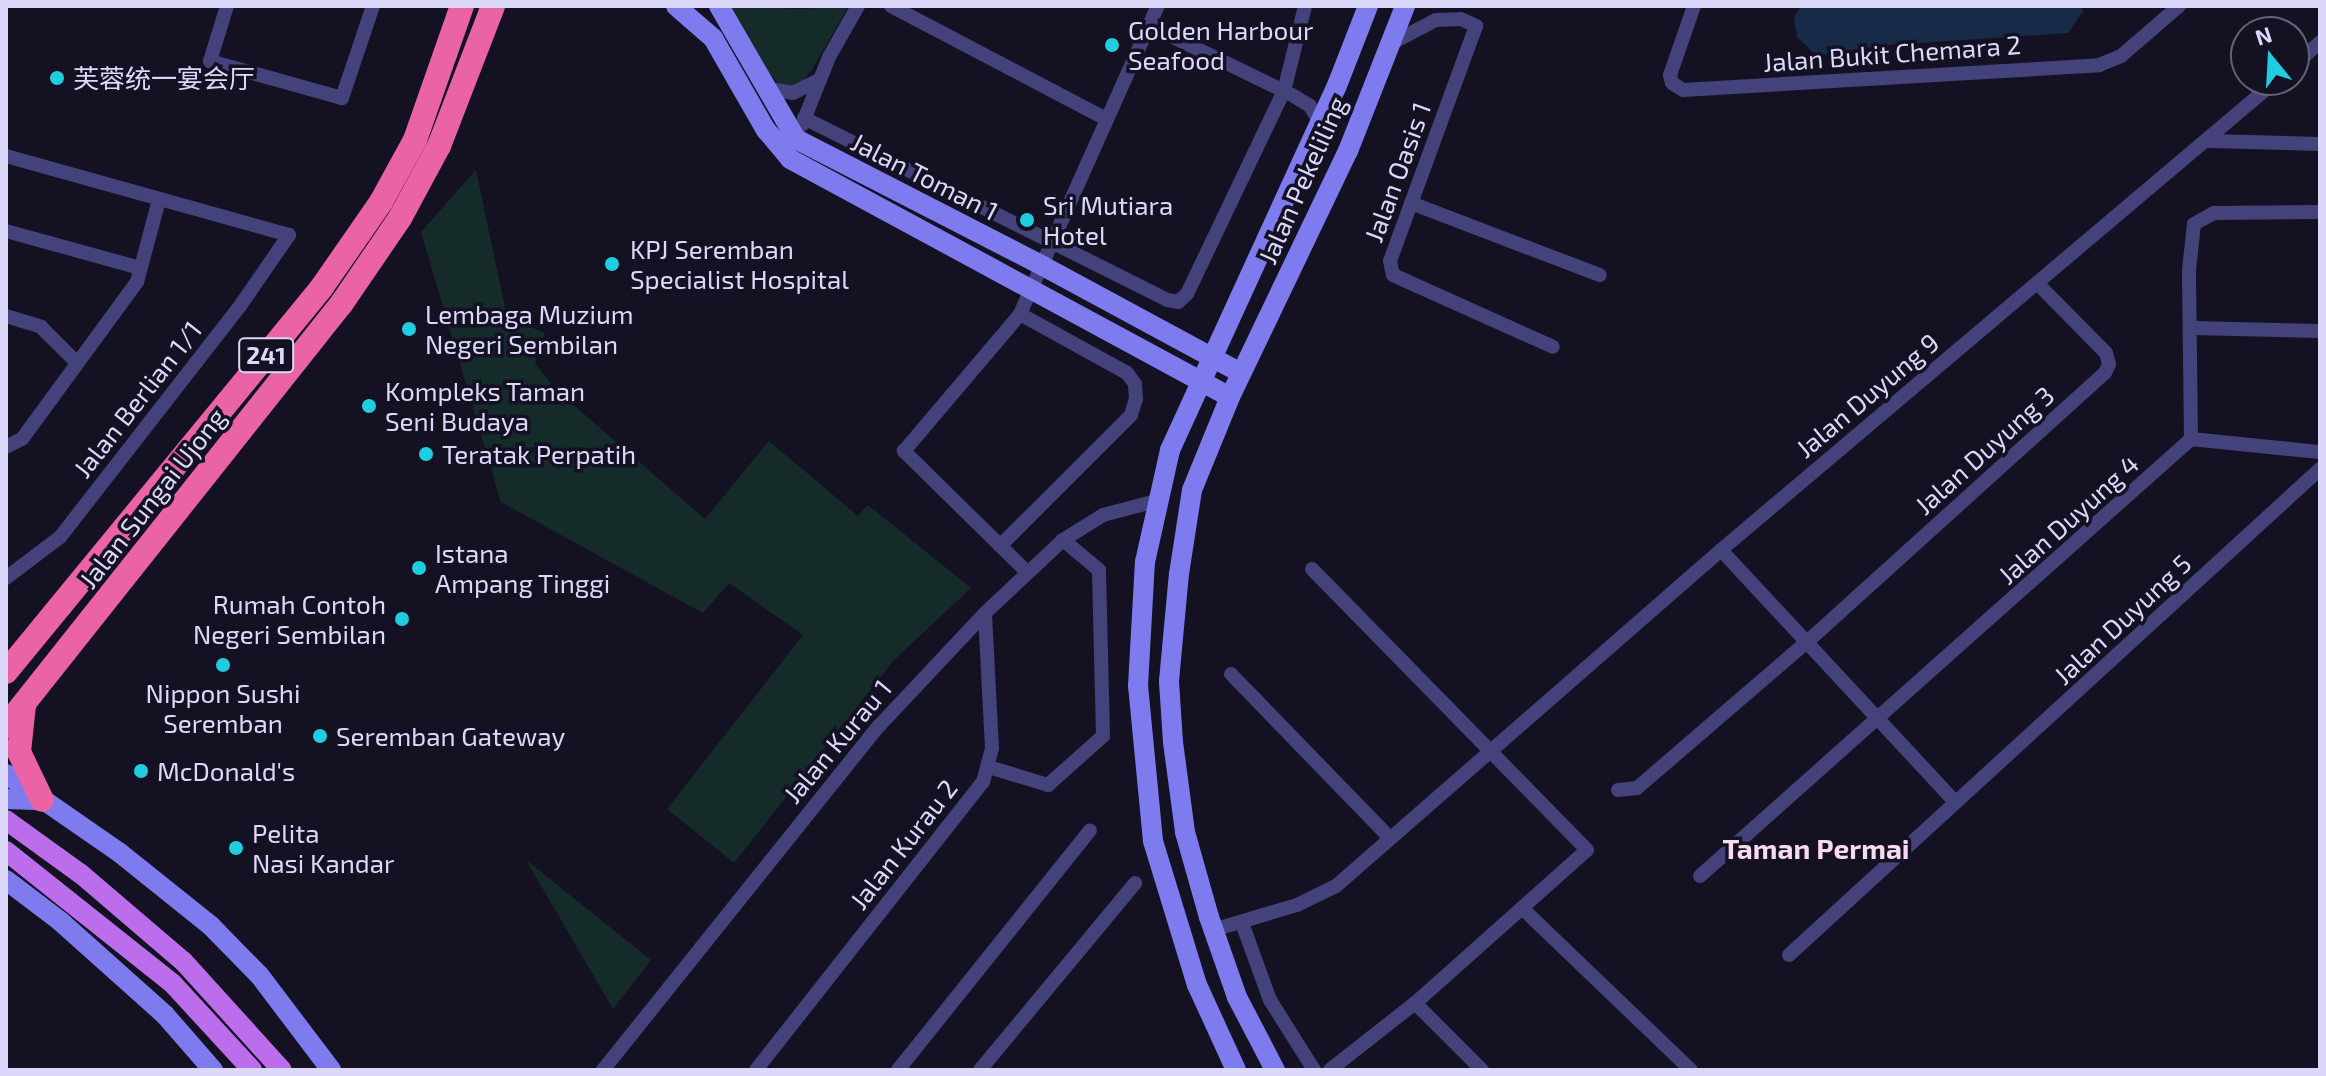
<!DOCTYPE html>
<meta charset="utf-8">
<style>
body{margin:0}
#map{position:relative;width:2326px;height:1076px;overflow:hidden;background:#141122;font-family:"Exo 2","Noto Sans SC",sans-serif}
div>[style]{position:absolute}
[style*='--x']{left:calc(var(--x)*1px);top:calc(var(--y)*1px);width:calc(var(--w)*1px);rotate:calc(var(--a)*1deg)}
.green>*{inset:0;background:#152b2a}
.water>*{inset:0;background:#172a47}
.street>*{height:14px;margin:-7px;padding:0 7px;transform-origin:7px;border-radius:7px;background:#44427b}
.secondary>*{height:20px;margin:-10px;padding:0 10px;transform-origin:10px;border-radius:10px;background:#7d7bed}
.primary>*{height:20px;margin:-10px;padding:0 10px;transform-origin:10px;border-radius:10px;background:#bb6deb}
.highway>*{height:24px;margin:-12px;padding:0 12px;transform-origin:12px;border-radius:12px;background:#ea63a5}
.dots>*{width:22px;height:22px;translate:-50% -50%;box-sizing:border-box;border:4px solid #141122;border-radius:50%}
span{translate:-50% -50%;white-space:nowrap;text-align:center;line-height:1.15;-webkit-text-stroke:7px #141122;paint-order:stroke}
.shield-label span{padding:2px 6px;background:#141122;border:2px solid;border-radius:6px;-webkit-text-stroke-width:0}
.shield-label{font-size:24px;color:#dbd8fa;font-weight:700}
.poi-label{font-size:26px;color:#dbd8fa}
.left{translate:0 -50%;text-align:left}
.right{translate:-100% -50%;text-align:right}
.street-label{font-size:26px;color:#dbd8fa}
.neighbourhood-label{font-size:28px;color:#fadaee;font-weight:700}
.frame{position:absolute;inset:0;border:8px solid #dbd8fa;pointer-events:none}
.north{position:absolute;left:2230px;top:16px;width:80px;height:80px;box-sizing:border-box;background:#141122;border:2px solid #646178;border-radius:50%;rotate:342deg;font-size:22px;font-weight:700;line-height:32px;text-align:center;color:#dbd8fa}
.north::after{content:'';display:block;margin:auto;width:28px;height:36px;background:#1ecddf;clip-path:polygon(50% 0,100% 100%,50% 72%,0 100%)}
</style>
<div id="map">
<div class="green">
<i style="clip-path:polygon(720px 6px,801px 9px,849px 6px,811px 71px,801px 83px,790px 87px,779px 86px)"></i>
<i style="clip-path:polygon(476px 170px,507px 317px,545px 333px,535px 363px,554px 388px,705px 519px,769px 441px,858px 516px,868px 505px,971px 588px,894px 660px,734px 863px,667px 809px,803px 635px,729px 583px,703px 613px,501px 502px,421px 232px)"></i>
<i style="clip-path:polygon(526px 860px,651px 960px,613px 1009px)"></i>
</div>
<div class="water">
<i style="clip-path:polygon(1801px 6px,2082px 6px,2083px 11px,2068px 33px,1876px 46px,1817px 56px,1797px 37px,1794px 17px)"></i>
</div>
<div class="street">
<i style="--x:227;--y:6;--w:58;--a:107.2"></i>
<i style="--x:210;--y:61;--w:137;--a:15.7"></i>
<i style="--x:342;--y:98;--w:97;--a:-71.4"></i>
<i style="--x:891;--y:6;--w:243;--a:27.7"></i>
<i style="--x:1694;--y:6;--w:73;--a:109.2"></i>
<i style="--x:1670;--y:75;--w:8;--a:76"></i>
<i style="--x:1672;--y:83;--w:13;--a:32"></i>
<i style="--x:1683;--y:90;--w:417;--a:-3.4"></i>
<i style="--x:2099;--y:65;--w:24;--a:-22"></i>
<i style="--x:2121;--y:56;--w:77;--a:-40.8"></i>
<i style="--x:1150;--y:26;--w:158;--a:25.9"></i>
<i style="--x:1292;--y:95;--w:21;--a:31"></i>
<i style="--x:1310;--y:106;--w:19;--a:58"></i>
<i style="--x:1390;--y:44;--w:52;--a:-27.6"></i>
<i style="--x:1436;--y:20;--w:25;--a:-2"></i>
<i style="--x:1461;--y:19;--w:17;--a:25"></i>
<i style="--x:1476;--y:26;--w:250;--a:110.1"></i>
<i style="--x:1390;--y:261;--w:14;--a:78"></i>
<i style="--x:1393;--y:275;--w:175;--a:24.2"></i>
<i style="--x:2294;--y:65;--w:35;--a:-41"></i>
<i style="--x:769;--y:89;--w:24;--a:9"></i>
<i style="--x:793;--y:93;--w:30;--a:-27"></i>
<i style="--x:804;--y:118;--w:406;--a:26.6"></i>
<i style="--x:1167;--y:300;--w:11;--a:10"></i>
<i style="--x:1178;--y:302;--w:12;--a:-42"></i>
<i style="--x:1187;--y:294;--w:225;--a:-64.5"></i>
<i style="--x:1284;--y:91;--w:88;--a:-76.1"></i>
<i style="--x:802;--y:125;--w:73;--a:-68.3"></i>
<i style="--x:829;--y:57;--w:59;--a:-60.4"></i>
<i style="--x:2209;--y:141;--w:111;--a:1.5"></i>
<i style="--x:6;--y:156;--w:294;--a:15.6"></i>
<i style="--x:289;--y:235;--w:86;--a:124.6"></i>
<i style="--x:240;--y:306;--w:293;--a:127.9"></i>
<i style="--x:60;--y:537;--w:68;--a:142.8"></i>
<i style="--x:1411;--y:203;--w:202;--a:20.9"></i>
<i style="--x:6;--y:231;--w:139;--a:15.4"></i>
<i style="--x:6;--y:316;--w:37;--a:17"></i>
<i style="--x:41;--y:327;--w:51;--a:45"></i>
<i style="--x:2191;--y:328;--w:129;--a:1.3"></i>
<i style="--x:2191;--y:439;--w:169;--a:-90.7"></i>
<i style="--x:2189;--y:270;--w:46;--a:-83.8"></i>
<i style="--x:2194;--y:224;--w:23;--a:-29"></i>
<i style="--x:2214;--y:213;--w:106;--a:-0.5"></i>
<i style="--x:6;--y:447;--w:18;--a:-27"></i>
<i style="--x:22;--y:439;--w:195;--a:-53.8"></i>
<i style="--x:137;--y:282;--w:85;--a:-75"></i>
<i style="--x:1000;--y:546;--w:185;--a:-45"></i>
<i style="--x:1131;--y:415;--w:17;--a:-73"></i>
<i style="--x:1136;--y:399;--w:15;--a:-94"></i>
<i style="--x:1135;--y:384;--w:14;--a:-126"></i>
<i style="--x:1127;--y:373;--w:122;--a:-151.1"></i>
<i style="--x:1721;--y:550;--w:344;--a:47.1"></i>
<i style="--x:1312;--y:569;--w:393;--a:45.6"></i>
<i style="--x:1587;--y:850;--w:230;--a:138.3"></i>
<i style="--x:1415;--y:1003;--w:108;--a:141.8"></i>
<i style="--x:1027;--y:572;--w:173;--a:-135.5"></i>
<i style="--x:904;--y:451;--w:180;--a:-49.7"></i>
<i style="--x:1020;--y:314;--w:338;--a:-65.9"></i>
<i style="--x:1231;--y:674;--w:228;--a:45.9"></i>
<i style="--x:989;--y:767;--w:62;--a:17"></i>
<i style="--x:1048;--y:785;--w:74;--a:-41.7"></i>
<i style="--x:1103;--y:736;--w:166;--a:-91.4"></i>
<i style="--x:1099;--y:570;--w:47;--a:-140.2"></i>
<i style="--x:1618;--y:790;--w:19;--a:-6"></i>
<i style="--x:1637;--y:788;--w:224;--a:-40.7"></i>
<i style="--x:1807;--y:642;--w:401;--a:-42.1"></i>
<i style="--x:2105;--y:373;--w:10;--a:-66"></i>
<i style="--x:2109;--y:364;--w:11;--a:-105"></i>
<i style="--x:2106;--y:353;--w:97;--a:-134.6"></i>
<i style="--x:1700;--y:876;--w:657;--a:-41.67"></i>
<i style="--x:2191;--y:439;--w:130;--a:5.8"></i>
<i style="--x:1523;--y:909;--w:233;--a:43.8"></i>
<i style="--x:1242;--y:923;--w:82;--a:70"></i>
<i style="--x:1270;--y:1000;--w:83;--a:57.8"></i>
<i style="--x:1213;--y:930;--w:88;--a:-16.6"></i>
<i style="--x:1297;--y:905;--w:43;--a:-26"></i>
<i style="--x:1336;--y:886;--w:511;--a:-41.11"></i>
<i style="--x:1721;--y:550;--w:728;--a:-40.21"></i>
<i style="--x:1789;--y:955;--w:720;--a:-42.47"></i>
<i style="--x:1415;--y:1003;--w:95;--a:45"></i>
<i style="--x:603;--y:1070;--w:441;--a:-51.3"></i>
<i style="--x:879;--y:726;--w:155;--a:-46.8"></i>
<i style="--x:985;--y:613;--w:107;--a:-43.1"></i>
<i style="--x:1063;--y:540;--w:47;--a:-32"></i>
<i style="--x:1103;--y:515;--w:55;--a:-14.8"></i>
<i style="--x:756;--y:1070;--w:367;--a:-51.8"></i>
<i style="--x:983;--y:782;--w:35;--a:-75"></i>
<i style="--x:992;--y:748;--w:135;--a:-93"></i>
<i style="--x:898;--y:1070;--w:307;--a:-51.3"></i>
<i style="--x:980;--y:1070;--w:243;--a:-50.3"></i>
</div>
<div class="secondary">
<i style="--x:676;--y:6;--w:49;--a:40.9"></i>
<i style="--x:713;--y:38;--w:106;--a:60.1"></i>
<i style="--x:766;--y:130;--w:38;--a:50"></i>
<i style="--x:790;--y:159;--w:500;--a:28.41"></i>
<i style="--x:719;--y:6;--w:154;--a:59.9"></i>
<i style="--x:796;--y:139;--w:278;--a:27.2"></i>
<i style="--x:1043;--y:266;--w:225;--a:28.4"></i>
<i style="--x:6;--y:774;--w:139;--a:34.7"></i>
<i style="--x:120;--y:853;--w:117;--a:38.7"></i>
<i style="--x:211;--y:926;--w:70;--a:45.6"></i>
<i style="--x:260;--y:976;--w:118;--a:52.9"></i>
<i style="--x:6;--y:799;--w:36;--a:2"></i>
<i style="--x:6;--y:880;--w:68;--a:37.2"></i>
<i style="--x:60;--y:921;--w:141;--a:41.8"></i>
<i style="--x:165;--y:1015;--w:73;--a:48.9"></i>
<i style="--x:1236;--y:1070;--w:94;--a:-114.6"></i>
<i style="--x:1197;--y:985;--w:151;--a:-107"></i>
<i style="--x:1153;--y:841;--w:156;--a:-95.5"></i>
<i style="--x:1138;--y:686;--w:124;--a:-86.8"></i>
<i style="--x:1145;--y:562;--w:115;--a:-77.4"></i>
<i style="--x:1170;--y:450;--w:398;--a:-65.4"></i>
<i style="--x:1336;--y:88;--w:88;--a:-68.7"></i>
<i style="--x:1275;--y:1070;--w:82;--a:-117.5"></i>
<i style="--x:1237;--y:997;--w:85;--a:-109.3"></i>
<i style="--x:1209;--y:917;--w:88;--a:-105.8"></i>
<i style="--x:1185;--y:832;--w:91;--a:-97.6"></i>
<i style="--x:1173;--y:742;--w:61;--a:-93.8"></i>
<i style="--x:1169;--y:681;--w:107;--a:-84.7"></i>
<i style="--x:1179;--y:574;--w:85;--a:-81.2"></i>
<i style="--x:1192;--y:490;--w:100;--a:-67.8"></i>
<i style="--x:1230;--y:397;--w:273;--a:-64.4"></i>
<i style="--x:1348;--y:151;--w:156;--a:-68.5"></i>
</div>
<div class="primary">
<i style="--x:6;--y:820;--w:92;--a:35.8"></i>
<i style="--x:81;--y:874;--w:134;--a:40.5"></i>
<i style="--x:183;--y:961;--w:147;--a:47.8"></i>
<i style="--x:6;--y:851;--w:213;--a:38.5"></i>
<i style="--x:173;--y:984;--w:117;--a:47.4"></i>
</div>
<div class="highway">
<i style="--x:6;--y:672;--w:498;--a:-50.6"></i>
<i style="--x:322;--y:287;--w:103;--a:-55.2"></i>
<i style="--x:381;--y:202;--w:71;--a:-61.3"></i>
<i style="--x:415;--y:140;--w:142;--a:-70.7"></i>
<i style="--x:24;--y:705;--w:47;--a:96.1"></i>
<i style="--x:19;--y:752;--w:53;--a:64.4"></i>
<i style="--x:6;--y:726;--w:540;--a:-51.54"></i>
<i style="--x:342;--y:303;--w:103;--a:-55.7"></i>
<i style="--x:400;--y:218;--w:82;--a:-61.6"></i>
<i style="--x:439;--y:146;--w:150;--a:-68.9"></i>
</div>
<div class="dots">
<i style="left:1112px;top:45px;background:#1ecddf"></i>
<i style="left:57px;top:78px;background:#1ecddf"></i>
<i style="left:1027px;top:220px;background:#1ecddf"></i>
<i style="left:612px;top:264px;background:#1ecddf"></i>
<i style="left:409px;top:329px;background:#1ecddf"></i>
<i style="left:369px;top:406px;background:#1ecddf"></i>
<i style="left:426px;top:454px;background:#1ecddf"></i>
<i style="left:419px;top:568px;background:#1ecddf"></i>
<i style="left:402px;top:619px;background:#1ecddf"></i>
<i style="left:223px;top:665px;background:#1ecddf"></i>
<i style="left:320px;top:736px;background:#1ecddf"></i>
<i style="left:141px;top:771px;background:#1ecddf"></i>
<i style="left:236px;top:848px;background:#1ecddf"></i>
</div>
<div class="shield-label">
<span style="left:266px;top:355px">241</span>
</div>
<div class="poi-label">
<span class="left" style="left:1128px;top:45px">Golden Harbour<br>Seafood</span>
<span class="left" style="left:73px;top:78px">芙蓉统一宴会厅</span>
<span class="left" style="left:1043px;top:220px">Sri Mutiara<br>Hotel</span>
<span class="left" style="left:630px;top:264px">KPJ Seremban<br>Specialist Hospital</span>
<span class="left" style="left:425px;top:329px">Lembaga Muzium<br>Negeri Sembilan</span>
<span class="left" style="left:385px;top:406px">Kompleks Taman<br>Seni Budaya</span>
<span class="left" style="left:442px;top:454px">Teratak Perpatih</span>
<span class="left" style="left:435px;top:568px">Istana<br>Ampang Tinggi</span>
<span class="right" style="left:386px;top:619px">Rumah Contoh<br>Negeri Sembilan</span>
<span style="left:223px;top:708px">Nippon Sushi<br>Seremban</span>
<span class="left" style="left:336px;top:736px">Seremban Gateway</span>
<span class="left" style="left:157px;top:771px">McDonald's</span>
<span class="left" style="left:252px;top:848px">Pelita<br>Nasi Kandar</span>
</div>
<div class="street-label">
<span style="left:1892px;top:53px;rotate:-4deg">Jalan Bukit Chemara 2</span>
<span style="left:1397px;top:172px;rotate:-70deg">Jalan Oasis 1</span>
<span style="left:925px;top:176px;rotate:27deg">Jalan Toman 1</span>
<span style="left:1302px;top:180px;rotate:-66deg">Jalan Pekeliling</span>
<span style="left:1867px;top:395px;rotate:-40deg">Jalan Duyung 9</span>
<span style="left:137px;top:399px;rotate:-52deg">Jalan Berlian 1/1</span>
<span style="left:1984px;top:450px;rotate:-42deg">Jalan Duyung 3</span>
<span style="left:152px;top:498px;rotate:-52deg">Jalan Sungai Ujong</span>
<span style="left:2068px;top:519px;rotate:-42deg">Jalan Duyung 4</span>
<span style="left:2122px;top:619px;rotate:-43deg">Jalan Duyung 5</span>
<span style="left:837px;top:741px;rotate:-50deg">Jalan Kurau 1</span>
<span style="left:903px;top:844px;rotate:-52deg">Jalan Kurau 2</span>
</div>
<div class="neighbourhood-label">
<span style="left:1816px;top:848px">Taman Permai</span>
</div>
<div class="frame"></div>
<div class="north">N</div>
</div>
